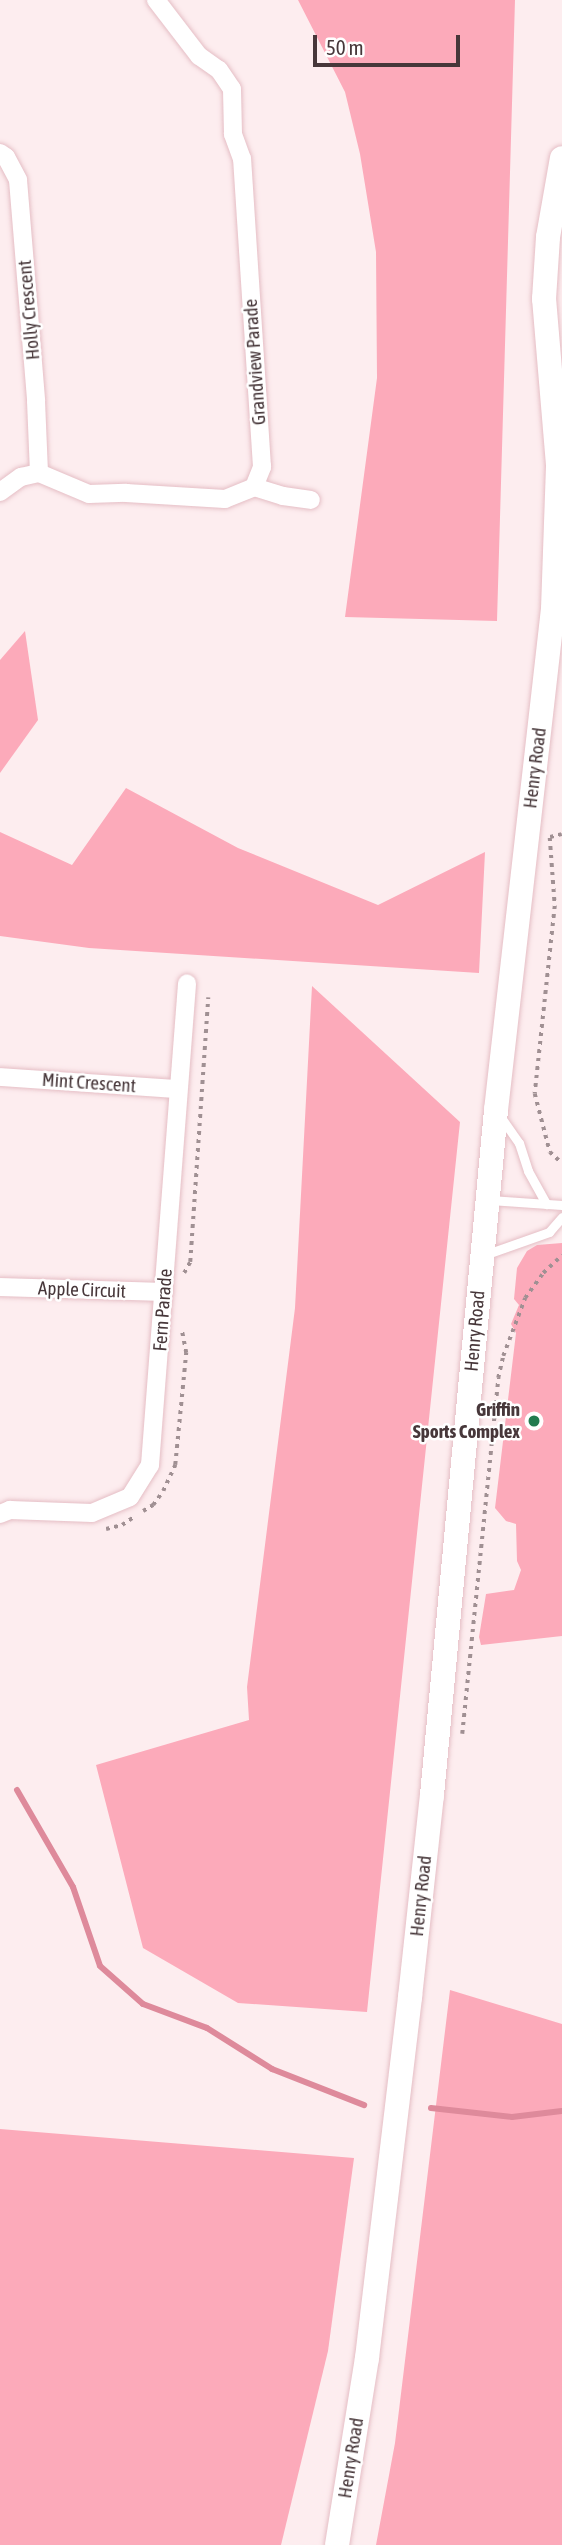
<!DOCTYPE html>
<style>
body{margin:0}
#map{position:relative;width:562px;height:2545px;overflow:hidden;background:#fdedef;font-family:"Asap Condensed",sans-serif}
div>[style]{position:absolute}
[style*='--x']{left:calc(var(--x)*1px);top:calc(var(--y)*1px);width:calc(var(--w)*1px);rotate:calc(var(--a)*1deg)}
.green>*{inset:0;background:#fcaaba}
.stream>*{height:6px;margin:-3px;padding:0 3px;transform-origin:3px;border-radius:3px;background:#de8a9b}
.path>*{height:3.5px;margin-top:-1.75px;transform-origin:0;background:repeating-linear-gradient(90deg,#a09093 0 3.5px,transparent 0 8.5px)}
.roads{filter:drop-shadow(0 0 2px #e5bec5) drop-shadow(0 0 2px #e5bec5)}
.lane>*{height:9px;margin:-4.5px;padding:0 4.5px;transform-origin:4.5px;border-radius:4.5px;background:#fff}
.street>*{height:18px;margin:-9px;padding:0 9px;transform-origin:9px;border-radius:9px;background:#fff}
.secondary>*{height:24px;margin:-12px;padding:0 12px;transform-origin:12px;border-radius:12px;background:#fff}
.dots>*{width:19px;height:19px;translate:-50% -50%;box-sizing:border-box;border:4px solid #fff;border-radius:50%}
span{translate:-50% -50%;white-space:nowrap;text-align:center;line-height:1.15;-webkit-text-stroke:5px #fff;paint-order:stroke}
.street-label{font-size:19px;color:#47373a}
.poi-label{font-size:19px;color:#47373a;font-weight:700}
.right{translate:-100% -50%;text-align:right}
.scale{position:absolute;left:313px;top:35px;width:147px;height:32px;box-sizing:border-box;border:4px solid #47373a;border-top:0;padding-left:9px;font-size:21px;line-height:24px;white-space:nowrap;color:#47373a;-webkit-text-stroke:5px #fff;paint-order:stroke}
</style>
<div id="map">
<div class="green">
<i style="clip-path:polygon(298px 0,515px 0,497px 621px,345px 617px,377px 378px,376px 252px,360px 154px,345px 92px)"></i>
<i style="clip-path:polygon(25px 631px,38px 720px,0 773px,0 660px)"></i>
<i style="clip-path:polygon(126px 788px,238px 848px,378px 905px,485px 852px,479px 973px,89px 948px,0 936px,0 832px,72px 865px)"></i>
<i style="clip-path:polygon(312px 986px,460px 1122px,367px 2012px,238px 2003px,143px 1948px,96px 1765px,249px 1720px,247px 1687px,295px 1308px)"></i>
<i style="clip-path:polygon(562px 1243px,562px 1636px,481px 1645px,479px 1637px,486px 1594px,514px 1590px,521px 1570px,517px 1561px,516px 1524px,506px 1521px,495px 1508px,516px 1333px,511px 1324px,519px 1305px,514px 1299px,517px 1268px,527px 1251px,537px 1245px)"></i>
<i style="clip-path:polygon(450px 1990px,562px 2024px,562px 2545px,376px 2545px,395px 2443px)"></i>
<i style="clip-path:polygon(0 2129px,354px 2158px,328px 2351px,281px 2545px,0 2545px)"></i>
</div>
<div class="stream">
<i style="--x:17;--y:1790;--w:112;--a:60"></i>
<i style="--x:73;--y:1887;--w:83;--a:71.1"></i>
<i style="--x:100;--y:1966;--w:57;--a:41.5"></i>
<i style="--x:143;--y:2004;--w:68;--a:20.6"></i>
<i style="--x:207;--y:2028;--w:77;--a:32.2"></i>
<i style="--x:272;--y:2069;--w:99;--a:21.4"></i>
<i style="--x:431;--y:2108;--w:81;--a:6.3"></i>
<i style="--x:512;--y:2117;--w:50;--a:-6.8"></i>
</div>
<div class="path">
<i style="--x:550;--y:837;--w:12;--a:-14"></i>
<i style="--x:550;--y:838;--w:68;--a:85.8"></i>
<i style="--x:555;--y:906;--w:189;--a:96.1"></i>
<i style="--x:535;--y:1094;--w:60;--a:75.5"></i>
<i style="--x:550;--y:1152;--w:16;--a:43"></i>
<i style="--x:184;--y:1273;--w:13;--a:-61"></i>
<i style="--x:190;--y:1262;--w:265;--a:-86.1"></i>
<i style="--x:143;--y:1511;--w:12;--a:-31"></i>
<i style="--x:153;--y:1505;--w:17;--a:-54"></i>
<i style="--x:163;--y:1491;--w:29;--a:-65"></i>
<i style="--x:175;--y:1465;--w:113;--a:-84.4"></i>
<i style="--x:186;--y:1353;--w:25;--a:-101"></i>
<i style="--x:106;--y:1529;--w:16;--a:-14"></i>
<i style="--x:122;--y:1525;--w:14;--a:-34"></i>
<i style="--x:462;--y:1734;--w:358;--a:-84.2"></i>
<i style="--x:498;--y:1378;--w:23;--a:-77"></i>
<i style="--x:503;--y:1356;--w:62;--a:-69.2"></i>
<i style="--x:525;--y:1298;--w:31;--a:-54"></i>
<i style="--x:543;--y:1273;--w:26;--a:-43"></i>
</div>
<div class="roads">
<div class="lane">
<i style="--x:500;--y:1116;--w:33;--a:55"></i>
<i style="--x:519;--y:1143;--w:29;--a:72"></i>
<i style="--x:528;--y:1171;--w:38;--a:61"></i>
<i style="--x:490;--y:1200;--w:72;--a:4"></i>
<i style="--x:487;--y:1254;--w:66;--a:-19.5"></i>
<i style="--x:549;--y:1232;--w:20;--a:-49"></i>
</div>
<div class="street">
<i style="--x:0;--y:153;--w:7;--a:34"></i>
<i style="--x:6;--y:157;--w:26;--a:62"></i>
<i style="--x:18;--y:180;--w:222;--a:85.3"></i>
<i style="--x:36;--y:401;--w:72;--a:87.6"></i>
<i style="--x:254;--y:487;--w:30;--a:17"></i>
<i style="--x:283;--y:496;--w:28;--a:8"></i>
<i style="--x:0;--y:492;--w:26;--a:-36"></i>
<i style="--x:21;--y:477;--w:18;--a:-13"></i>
<i style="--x:39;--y:473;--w:54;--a:22.8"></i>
<i style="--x:89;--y:494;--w:37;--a:-2"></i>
<i style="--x:126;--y:493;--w:99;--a:3.5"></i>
<i style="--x:225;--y:499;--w:31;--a:-22"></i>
<i style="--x:254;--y:487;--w:22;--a:-68"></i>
<i style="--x:262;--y:467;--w:309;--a:-93.7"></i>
<i style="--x:242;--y:159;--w:27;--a:-110"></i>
<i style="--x:233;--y:134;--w:45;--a:-91.3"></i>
<i style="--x:232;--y:89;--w:23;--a:-124"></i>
<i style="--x:219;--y:70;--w:24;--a:-145"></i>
<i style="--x:199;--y:56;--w:71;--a:-127.5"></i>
<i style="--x:0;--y:1077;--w:178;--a:3.9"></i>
<i style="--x:0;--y:1287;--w:164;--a:1.7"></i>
<i style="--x:0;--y:1514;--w:11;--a:-22"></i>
<i style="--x:10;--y:1510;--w:82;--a:2.1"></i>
<i style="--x:92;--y:1513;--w:41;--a:-22.8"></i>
<i style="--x:130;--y:1497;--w:38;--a:-58"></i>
<i style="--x:150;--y:1465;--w:483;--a:-85.6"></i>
</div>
<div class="secondary">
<i style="--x:337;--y:2545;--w:189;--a:-80.9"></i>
<i style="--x:367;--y:2358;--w:364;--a:-83.2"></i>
<i style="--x:410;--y:1997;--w:203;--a:-83.8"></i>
<i style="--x:432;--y:1795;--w:688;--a:-84.66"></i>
<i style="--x:496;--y:1110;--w:504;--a:-83.51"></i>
<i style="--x:553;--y:609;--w:144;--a:-88"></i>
<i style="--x:558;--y:465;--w:167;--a:-94.8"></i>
<i style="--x:544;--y:299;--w:62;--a:-86.3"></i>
<i style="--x:548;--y:237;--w:80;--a:-80"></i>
</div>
</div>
<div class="dots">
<i style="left:534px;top:1421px;background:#237b4f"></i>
</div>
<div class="street-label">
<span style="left:29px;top:310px;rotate:-95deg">Holly Crescent</span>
<span style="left:255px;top:362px;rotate:-94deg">Grandview Parade</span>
<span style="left:535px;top:768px;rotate:-83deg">Henry Road</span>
<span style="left:89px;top:1083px;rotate:4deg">Mint Crescent</span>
<span style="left:82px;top:1290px;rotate:2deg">Apple Circuit</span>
<span style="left:163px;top:1310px;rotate:-86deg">Fern Parade</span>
<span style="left:475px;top:1331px;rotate:-85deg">Henry Road</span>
<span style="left:421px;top:1896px;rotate:-84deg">Henry Road</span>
<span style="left:351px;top:2458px;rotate:-81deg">Henry Road</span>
</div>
<div class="poi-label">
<span class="right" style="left:520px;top:1421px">Griffin<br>Sports Complex</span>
</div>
<div class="scale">50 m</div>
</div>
